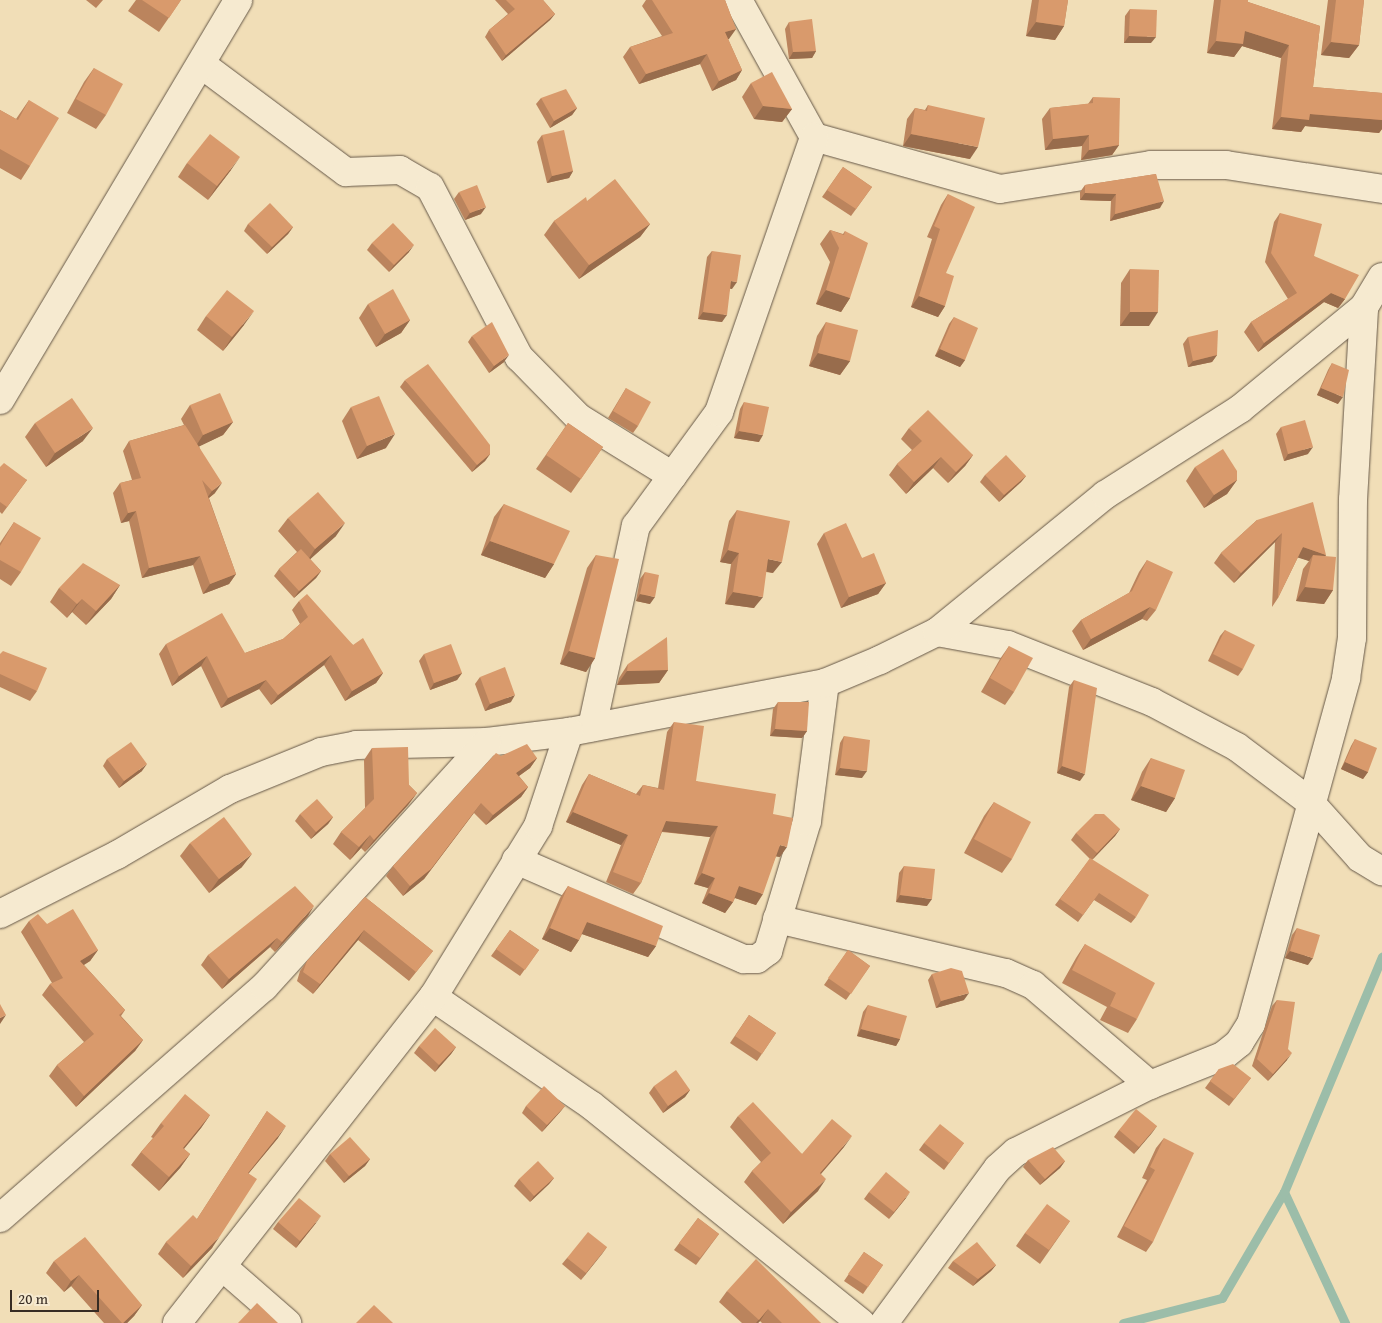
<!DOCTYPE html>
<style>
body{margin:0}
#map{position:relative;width:1382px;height:1323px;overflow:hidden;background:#f1deb7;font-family:"Gentium Book Plus",serif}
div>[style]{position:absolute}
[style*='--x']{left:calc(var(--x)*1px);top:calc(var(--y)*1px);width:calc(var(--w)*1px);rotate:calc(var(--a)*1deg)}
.stream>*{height:9px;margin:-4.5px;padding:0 4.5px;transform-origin:4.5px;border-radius:4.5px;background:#9cbda9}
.roads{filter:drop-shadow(0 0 1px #665848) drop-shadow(0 0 1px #665848)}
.street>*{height:28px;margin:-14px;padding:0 14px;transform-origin:14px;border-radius:14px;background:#f6ead0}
.wall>*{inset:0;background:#bb845d}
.shaded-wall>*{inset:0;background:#986c4c}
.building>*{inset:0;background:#d99a6c}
span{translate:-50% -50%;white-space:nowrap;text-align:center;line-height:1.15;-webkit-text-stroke:4px #f6ead0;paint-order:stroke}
.scale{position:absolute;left:10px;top:1290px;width:89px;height:22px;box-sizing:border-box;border:2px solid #372c23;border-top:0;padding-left:6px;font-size:15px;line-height:18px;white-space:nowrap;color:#372c23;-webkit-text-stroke:4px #f6ead0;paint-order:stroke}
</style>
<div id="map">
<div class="stream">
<i style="--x:1284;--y:1192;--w:145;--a:65"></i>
<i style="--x:1123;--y:1323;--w:102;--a:-14.2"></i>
<i style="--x:1222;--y:1298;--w:123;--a:-59.7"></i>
<i style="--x:1284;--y:1192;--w:255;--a:-67.4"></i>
</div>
<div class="roads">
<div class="street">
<i style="--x:738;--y:0;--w:157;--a:61"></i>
<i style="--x:814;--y:137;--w:193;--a:15.6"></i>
<i style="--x:1000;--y:189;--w:153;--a:-9"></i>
<i style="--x:1151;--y:165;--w:75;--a:0"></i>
<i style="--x:1226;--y:165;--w:158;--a:8.7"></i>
<i style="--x:201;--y:64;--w:181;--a:36.7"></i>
<i style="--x:346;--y:172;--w:54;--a:-2.1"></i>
<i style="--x:400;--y:170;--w:34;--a:30"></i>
<i style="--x:430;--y:187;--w:192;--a:62.4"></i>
<i style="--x:519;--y:357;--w:86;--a:45.5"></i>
<i style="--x:579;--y:418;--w:110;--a:31.7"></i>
<i style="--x:0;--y:400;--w:465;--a:-59.2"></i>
<i style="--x:937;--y:632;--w:72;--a:10.4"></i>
<i style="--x:1008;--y:645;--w:155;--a:21.6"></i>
<i style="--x:1152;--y:702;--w:96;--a:27.9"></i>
<i style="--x:1237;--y:747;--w:90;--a:36.9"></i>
<i style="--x:1309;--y:801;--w:76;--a:48.2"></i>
<i style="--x:1360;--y:858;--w:26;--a:31"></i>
<i style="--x:592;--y:727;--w:206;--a:-77.7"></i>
<i style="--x:636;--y:526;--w:141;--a:-53.9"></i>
<i style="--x:719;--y:412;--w:291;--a:-70.9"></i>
<i style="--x:516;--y:860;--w:249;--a:23.5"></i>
<i style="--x:744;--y:959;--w:13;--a:0"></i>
<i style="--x:757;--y:959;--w:14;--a:-36"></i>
<i style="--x:768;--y:951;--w:136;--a:-73.3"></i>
<i style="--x:807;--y:821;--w:139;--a:-82.6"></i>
<i style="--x:0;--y:914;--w:131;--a:-26.8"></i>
<i style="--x:117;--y:855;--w:131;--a:-30.3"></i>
<i style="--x:230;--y:789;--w:98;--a:-22.1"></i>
<i style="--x:321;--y:752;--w:36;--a:-11"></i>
<i style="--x:356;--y:745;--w:131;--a:-1.3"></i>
<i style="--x:487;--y:742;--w:83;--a:-7"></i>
<i style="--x:569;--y:732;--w:261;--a:-10.8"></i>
<i style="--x:825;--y:683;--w:60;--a:-22.7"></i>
<i style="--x:880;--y:660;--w:64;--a:-26.2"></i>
<i style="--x:937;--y:632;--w:217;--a:-39.2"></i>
<i style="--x:1105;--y:495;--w:160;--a:-32.5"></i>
<i style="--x:1240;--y:409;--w:161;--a:-39.4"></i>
<i style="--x:1364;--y:307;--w:35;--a:-59"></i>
<i style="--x:777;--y:919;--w:235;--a:13.3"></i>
<i style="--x:1006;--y:973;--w:30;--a:24"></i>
<i style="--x:1033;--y:985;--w:154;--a:40.5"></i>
<i style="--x:433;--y:997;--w:191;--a:34.4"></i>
<i style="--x:591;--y:1105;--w:347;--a:38.9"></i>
<i style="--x:0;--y:1218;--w:351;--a:-41.2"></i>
<i style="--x:264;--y:987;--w:331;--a:-47.7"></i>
<i style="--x:224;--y:1268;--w:84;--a:41.1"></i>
<i style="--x:177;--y:1323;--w:415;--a:-51.9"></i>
<i style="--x:433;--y:997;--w:201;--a:-58.4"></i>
<i style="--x:538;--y:826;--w:99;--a:-71.7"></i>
<i style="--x:884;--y:1323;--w:192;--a:-53.7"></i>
<i style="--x:998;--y:1168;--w:24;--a:-42"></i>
<i style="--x:1016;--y:1152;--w:150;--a:-26.6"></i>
<i style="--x:1150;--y:1085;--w:79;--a:-21.7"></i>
<i style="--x:1223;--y:1056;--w:21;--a:-39"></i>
<i style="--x:1239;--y:1043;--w:22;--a:-58"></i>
<i style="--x:1251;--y:1024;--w:359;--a:-74.6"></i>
<i style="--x:1346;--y:678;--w:40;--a:-81.5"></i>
<i style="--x:1352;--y:638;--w:138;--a:-89.6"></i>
<i style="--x:1353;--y:500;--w:193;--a:-86.7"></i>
</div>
</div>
<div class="wall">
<i style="clip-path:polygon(86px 0,103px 0,96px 8px)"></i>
<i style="clip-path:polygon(136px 0,181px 0,159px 32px,128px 11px)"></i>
<i style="clip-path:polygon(495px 0,543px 0,555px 14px,550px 20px,502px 61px,485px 37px,489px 30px,508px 14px)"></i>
<i style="clip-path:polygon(646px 0,725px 0,736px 29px,728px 39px,742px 70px,736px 80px,712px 91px,700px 64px,639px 84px,623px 57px,630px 47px,662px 36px,642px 6px)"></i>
<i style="clip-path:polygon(1032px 0,1068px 0,1064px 26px,1055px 40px,1026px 36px)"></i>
<i style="clip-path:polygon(1214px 0,1248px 0,1248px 2px,1320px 26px,1313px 87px,1382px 93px,1382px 129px,1379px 133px,1305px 126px,1301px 132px,1272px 129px,1281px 58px,1242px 46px,1234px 57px,1207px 53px)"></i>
<i style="clip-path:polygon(1328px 0,1364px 0,1359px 45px,1349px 58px,1321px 55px)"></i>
<i style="clip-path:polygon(1130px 9px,1151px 43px,1124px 43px,1125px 16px)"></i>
<i style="clip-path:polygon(789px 22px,816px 51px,812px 58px,789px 59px,785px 29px)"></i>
<i style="clip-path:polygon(94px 68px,106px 115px,96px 129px,67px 113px,84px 82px)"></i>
<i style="clip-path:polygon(751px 83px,792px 109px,782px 122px,754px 119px,742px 97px)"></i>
<i style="clip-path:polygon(1093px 97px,1119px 145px,1112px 155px,1081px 160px,1082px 146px,1045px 150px,1042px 119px,1050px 108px,1088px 104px)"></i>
<i style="clip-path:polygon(541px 98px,577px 108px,572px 115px,550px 128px,536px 104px)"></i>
<i style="clip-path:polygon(29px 100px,30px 166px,21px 180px,0 168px,0 110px,16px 119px)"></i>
<i style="clip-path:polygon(928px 105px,970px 159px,903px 146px,907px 119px,915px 108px,925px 110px)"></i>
<i style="clip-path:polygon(542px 135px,573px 171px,569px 178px,547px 183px,537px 142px)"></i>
<i style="clip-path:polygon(187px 163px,231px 170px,208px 200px,178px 177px)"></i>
<i style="clip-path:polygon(843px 167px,872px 187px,851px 216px,822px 197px)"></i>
<i style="clip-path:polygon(1156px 174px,1160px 208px,1110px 221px,1111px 201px,1080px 200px,1080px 192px,1085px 185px)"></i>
<i style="clip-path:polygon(459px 192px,481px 214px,465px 220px,454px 199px)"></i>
<i style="clip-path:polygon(948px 194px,945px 306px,938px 317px,911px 307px,932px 239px,927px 237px,941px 205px)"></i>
<i style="clip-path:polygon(587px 201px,650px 224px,640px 237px,579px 279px,544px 235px,554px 221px)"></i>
<i style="clip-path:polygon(1280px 213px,1314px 256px,1345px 299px,1338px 308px,1324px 302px,1258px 352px,1244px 332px,1251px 322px,1288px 299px,1265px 262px,1274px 222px)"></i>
<i style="clip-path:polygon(248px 224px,293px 227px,288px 234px,267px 254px,244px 231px)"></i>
<i style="clip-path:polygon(830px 230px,843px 234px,845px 231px,850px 298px,841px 312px,816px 304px,830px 262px,820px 244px)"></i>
<i style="clip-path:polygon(372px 243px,409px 252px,389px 272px,367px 250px)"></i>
<i style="clip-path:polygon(712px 251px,732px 289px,730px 288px,722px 322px,698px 319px,707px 257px)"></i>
<i style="clip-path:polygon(1130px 269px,1149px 326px,1120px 326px,1121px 283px)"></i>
<i style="clip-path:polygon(368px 304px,410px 320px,401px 333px,376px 347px,359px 318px)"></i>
<i style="clip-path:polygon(206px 316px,244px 325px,223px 351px,197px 330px)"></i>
<i style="clip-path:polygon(954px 317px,965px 360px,960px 367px,935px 356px,949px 324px)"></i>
<i style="clip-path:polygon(826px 322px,850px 361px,840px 375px,809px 366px,817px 336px)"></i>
<i style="clip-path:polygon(472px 336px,504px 362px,489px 373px,468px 342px)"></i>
<i style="clip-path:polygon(1188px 337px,1217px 355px,1212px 362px,1188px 367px,1183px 344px)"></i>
<i style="clip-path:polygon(1332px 363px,1338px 404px,1317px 395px,1328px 370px)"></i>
<i style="clip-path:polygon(405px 380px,490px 454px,485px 461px,472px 472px,400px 387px)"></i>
<i style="clip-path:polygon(626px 388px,638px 426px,633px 433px,608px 418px)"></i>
<i style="clip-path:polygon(744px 402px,759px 442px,734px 438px,740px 409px)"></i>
<i style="clip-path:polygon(190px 405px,233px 422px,223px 435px,199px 446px,215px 493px,209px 498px,236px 574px,229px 584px,203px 594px,193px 565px,142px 578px,129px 521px,121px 523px,113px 493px,120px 483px,132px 480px,123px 451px,129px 441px,184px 425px,181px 419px)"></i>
<i style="clip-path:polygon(351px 407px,386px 448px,357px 459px,342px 421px)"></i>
<i style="clip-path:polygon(35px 423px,83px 441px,46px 467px,25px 437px)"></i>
<i style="clip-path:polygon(568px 423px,603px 447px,571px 493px,536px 469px)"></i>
<i style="clip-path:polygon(1281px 427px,1308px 454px,1284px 461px,1276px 434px)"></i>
<i style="clip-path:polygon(909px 428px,973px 455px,965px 466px,948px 483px,933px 468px,906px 494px,889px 475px,897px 464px,912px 450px,901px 439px)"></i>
<i style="clip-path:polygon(0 467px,27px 480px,2px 514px,0 512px)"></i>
<i style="clip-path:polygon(1195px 467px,1237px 480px,1227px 494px,1204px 508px,1186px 481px)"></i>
<i style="clip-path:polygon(985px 475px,1026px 476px,1021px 482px,999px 502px,980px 482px)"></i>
<i style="clip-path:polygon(504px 504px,554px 564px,545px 578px,481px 555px,494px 517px)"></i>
<i style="clip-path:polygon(737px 510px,773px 573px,766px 572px,754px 608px,725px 604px,731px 564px,720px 562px,729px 521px)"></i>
<i style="clip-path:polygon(288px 518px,336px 536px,310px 559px,321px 571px,316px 578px,294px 598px,274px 576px,279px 569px,297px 552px,278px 531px)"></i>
<i style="clip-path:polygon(1257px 520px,1326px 555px,1325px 556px,1333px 590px,1324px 604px,1296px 601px,1303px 569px,1309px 561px,1298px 557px,1278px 598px,1272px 607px,1275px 542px,1234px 583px,1214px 563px,1221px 553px)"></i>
<i style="clip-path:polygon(14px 522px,21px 572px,11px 586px,0 579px,0 543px)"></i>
<i style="clip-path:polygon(824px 533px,862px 558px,886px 583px,878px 594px,841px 608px,817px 544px)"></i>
<i style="clip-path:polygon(596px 555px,595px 658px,586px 672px,560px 664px,587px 568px)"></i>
<i style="clip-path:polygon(1147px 560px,1156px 610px,1147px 621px,1142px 619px,1083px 650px,1072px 631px,1081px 620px,1129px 593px,1139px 572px)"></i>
<i style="clip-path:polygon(645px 572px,650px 604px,636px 601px,640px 579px)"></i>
<i style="clip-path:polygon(120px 585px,111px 599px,86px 625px,72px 612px,67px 618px,50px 602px,59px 588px)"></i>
<i style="clip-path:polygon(299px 601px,353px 645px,383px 673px,376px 683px,345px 701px,324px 665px,271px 705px,259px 689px,221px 708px,201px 666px,172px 686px,159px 654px,166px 644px,245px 653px,283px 639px,300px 624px,292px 610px)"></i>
<i style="clip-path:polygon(1225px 630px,1243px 669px,1238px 676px,1208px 661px,1220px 636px)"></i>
<i style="clip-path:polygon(1009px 646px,1014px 692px,1005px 705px,981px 692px,1000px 659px)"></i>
<i style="clip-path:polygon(0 654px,37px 691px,30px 701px,0 687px)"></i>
<i style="clip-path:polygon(424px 654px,462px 673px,457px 680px,430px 690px,419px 661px)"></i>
<i style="clip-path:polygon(628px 664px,668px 670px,659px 683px,617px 685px,619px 678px)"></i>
<i style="clip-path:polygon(480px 677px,511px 702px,485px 711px,475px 684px)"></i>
<i style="clip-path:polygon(1074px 680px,1080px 781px,1057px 773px,1069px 687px)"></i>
<i style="clip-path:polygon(778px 702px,807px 731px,802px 738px,770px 736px,773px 709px)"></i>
<i style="clip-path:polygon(674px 722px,696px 781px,773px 814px,780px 857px,776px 856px,756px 905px,735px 898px,733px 902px,725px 913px,702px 903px,708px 888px,694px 884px,710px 837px,662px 832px,641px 883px,633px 894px,606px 882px,621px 845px,566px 822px,582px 785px,589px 774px,636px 794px,643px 785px,658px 788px,667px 732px)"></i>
<i style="clip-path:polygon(844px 736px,862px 778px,835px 775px,840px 743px)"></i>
<i style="clip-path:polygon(1355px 739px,1368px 772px,1363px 779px,1341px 769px,1351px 746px)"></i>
<i style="clip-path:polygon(372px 748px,417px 793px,408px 805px,365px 852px,361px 848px,350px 860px,333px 844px,341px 832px,365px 808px,364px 760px)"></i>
<i style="clip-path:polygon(501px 756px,537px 758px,530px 768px,519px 776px,528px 787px,521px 797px,486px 825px,474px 813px,424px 879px,403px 896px,386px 876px,393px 866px)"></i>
<i style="clip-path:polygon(1151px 758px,1175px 798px,1166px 812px,1131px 800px,1142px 772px)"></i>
<i style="clip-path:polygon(107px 759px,142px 771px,119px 788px,103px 766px)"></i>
<i style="clip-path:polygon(994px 802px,1012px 859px,1002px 873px,964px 853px,984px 816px)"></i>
<i style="clip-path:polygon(300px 814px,333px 817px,328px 824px,311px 839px,295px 821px)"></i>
<i style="clip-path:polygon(1120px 829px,1115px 836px,1092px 860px,1136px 917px,1131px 923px,1094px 900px,1078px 922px,1055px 905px,1090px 859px,1071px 840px,1076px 833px)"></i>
<i style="clip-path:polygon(190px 843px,242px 867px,209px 893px,180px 856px)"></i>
<i style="clip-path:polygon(904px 866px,927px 906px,896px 902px,899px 873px)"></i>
<i style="clip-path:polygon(568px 886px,656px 946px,648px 957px,582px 934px,579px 940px,571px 952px,542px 939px,560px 898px)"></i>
<i style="clip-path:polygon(365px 897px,433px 951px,409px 981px,358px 940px,313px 994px,297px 981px,300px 971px,307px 961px)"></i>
<i style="clip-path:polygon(308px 916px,275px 952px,270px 947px,222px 989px,201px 965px,208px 955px)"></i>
<i style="clip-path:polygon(29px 921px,47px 924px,98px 950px,90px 961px,84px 965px,125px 1010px,121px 1016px,143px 1040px,135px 1051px,76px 1107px,49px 1076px,57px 1065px,84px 1042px,42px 995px,50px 984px,52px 983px,21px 932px)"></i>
<i style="clip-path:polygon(1297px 928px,1308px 965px,1285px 958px,1292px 935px)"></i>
<i style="clip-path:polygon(510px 930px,539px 950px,520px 976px,491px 956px)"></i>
<i style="clip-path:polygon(1085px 944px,1137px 1019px,1128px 1033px,1100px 1020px,1107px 1007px,1062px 983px,1076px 958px)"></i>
<i style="clip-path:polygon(848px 950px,870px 966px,846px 1000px,824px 985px)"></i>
<i style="clip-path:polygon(932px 974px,964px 1000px,936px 1008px,928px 980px)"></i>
<i style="clip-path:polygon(1277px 1000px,1288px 1049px,1287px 1060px,1268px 1081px,1252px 1066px,1272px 1006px)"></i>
<i style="clip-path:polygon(868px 1005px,900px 1039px,896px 1046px,857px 1036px,863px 1012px)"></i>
<i style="clip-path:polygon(749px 1015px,776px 1033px,757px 1061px,730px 1043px)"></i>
<i style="clip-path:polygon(419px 1046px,456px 1047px,451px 1054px,435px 1072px,414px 1053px)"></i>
<i style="clip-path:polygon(1219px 1069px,1251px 1078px,1229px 1106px,1205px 1088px)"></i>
<i style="clip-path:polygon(654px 1086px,690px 1090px,685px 1097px,663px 1113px,649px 1093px)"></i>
<i style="clip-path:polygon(526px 1106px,565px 1106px,560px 1112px,542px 1132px,522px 1113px)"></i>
<i style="clip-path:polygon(267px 1111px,278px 1138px,248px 1174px,212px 1248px,183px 1278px,158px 1254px,166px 1242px,197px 1219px)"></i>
<i style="clip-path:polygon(210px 1115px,201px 1128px,184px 1149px,190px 1154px,180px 1168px,159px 1191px,131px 1165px,141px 1152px,153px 1138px,151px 1137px,161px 1123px)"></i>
<i style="clip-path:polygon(738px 1116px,802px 1154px,844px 1147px,821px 1174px,818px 1191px,783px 1224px,744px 1182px,752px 1171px,761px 1162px,730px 1127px)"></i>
<i style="clip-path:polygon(1157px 1126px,1134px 1154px,1114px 1137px,1119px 1130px)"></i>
<i style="clip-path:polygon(1164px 1138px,1153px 1242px,1146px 1252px,1117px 1237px,1147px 1180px,1142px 1178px,1156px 1148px)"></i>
<i style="clip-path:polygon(924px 1143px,964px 1143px,944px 1170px,919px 1150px)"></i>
<i style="clip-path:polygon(330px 1154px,370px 1159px,365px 1166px,344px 1183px,325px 1161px)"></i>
<i style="clip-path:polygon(1028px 1160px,1065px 1161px,1060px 1168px,1040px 1185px,1023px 1167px)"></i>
<i style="clip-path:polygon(554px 1178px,549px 1184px,530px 1202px,514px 1186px,519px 1179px)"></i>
<i style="clip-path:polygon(869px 1192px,906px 1198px,889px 1219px,864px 1199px)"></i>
<i style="clip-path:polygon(698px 1218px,719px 1234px,696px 1265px,674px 1250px)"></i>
<i style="clip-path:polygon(1070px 1221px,1040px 1264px,1016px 1246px,1025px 1233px)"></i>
<i style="clip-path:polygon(278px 1222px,316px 1223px,296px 1248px,273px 1229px)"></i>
<i style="clip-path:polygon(607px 1247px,581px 1280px,562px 1264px,567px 1258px)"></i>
<i style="clip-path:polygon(864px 1252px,883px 1265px,863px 1294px,844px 1281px)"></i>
<i style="clip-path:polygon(54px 1261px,142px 1305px,134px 1316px,127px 1323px,104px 1323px,71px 1286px,64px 1292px,46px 1273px)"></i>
<i style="clip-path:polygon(953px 1261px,996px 1265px,991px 1271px,973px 1286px,948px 1268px)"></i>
<i style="clip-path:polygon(727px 1291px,821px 1323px,762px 1323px,760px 1321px,758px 1323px,742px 1323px,719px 1302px)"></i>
</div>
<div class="shaded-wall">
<i style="clip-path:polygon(555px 14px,550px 20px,502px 61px,506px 55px)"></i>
<i style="clip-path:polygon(1036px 22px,1064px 26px,1055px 40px,1026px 36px)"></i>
<i style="clip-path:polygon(736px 29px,729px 39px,718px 42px,725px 32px)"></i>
<i style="clip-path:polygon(1245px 31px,1289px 45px,1281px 58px,1242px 46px,1234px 57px,1207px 53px,1216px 41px)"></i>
<i style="clip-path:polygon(1129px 36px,1156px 37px,1151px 43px,1124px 43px)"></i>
<i style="clip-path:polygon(1331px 42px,1359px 45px,1349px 58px,1321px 55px)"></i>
<i style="clip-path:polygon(816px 51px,812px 58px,789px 59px,793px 52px)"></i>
<i style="clip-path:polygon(707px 54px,700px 64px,639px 84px,646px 74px)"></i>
<i style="clip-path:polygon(742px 70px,736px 80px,712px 91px,719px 81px)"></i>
<i style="clip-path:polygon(763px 106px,792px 109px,782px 122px,754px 119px)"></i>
<i style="clip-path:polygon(577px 108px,572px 115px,550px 128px,554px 121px)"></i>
<i style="clip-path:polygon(1310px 114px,1382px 120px,1382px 129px,1379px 133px,1305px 126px,1301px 132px,1272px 129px,1281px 117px)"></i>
<i style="clip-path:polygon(911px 134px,978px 147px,970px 159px,903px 146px)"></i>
<i style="clip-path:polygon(1089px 135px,1082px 146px,1045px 150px,1053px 139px)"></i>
<i style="clip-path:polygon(1119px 145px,1112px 155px,1081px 160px,1089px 150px)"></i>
<i style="clip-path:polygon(240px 157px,231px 170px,208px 200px,217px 186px)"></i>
<i style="clip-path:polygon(573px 171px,569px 178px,547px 183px,552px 176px)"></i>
<i style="clip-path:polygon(1085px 193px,1116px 194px,1111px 201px,1080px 200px)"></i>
<i style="clip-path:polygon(1164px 201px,1160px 208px,1110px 221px,1115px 214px)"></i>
<i style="clip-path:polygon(486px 207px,481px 214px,465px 220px,470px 213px)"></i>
<i style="clip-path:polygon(650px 224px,640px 237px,579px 279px,589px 265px)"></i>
<i style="clip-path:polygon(293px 227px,288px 234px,267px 254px,272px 247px)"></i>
<i style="clip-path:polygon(414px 245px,409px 252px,389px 272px,394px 265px)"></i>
<i style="clip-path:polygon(731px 281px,737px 282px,732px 289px,726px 288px)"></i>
<i style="clip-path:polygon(826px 290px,850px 298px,841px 312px,816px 304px)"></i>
<i style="clip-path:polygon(1331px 293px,1345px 299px,1338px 308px,1324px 302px,1258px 352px,1264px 343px)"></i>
<i style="clip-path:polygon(919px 296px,945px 306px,938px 317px,911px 307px)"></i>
<i style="clip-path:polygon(254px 311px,244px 325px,223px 351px,232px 337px)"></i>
<i style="clip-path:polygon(703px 312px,727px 315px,722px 322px,698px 319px)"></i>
<i style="clip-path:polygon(1130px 312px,1158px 312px,1149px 326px,1120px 326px)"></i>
<i style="clip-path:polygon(410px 320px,401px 333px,376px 347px,385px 334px)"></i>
<i style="clip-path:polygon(940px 349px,965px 360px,960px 367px,935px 356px)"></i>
<i style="clip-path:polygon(818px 353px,850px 361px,840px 375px,809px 366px)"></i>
<i style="clip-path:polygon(509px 355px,504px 362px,489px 373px,494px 366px)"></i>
<i style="clip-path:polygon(1217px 355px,1212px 362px,1188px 367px,1193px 361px)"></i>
<i style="clip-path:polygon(1321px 388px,1343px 397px,1338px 404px,1317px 395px)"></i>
<i style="clip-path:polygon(233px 422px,223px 435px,194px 449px,203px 435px)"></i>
<i style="clip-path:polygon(93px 428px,83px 441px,46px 467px,55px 453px)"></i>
<i style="clip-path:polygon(739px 431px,763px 435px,759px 442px,734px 438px)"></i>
<i style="clip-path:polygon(395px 434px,386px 448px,357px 459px,367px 446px)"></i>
<i style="clip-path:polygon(1313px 447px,1308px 454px,1284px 461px,1288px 454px)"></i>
<i style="clip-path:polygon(490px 454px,485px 461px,472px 472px,477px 465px)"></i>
<i style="clip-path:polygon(973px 455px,965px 466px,948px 483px,956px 472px)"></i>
<i style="clip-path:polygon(941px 457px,933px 468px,906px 494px,914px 482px)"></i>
<i style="clip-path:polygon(1026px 476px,1021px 482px,999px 502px,1004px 495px)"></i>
<i style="clip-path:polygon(1237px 480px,1227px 494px,1204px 508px,1214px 495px)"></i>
<i style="clip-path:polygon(222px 483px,215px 493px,205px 501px,212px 491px)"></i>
<i style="clip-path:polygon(136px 511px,129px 521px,121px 523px,128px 513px)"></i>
<i style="clip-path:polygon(345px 523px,336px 536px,306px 563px,315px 549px)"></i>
<i style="clip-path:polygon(1282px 533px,1275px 542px,1234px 583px,1241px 573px)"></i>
<i style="clip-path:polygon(490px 541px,554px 564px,545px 578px,481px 555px)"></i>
<i style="clip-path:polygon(1303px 547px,1326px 555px,1319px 565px,1313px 555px,1309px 561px,1296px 557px)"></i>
<i style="clip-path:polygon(728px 550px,739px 553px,731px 564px,720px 562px)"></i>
<i style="clip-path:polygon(200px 556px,193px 565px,142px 578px,149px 568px)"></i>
<i style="clip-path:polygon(768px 559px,782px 562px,773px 573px,760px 570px)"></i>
<i style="clip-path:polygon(321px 571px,316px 578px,294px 598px,299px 591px)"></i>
<i style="clip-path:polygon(236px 574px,229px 584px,203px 594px,210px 584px)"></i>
<i style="clip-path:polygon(886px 583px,878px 594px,841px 608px,849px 597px)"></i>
<i style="clip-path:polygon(120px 585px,111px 599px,86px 625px,96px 611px)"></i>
<i style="clip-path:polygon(1305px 587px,1333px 590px,1324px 604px,1296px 601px)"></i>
<i style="clip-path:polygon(733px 592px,763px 597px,754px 608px,725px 604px)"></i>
<i style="clip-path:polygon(640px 594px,655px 597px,650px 604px,636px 601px)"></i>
<i style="clip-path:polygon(82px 599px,72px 612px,67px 618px,77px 604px)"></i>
<i style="clip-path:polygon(1150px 607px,1142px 619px,1083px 650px,1091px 639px)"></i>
<i style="clip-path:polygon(569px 651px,595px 658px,586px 672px,560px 664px)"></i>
<i style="clip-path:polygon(331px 655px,324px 665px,271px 705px,278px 695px)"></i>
<i style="clip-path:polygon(207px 656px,201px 666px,172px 686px,179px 676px)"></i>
<i style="clip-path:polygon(668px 670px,659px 683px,617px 685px,627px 671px)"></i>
<i style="clip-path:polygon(383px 673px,376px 683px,345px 701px,352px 691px)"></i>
<i style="clip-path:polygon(462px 673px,457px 680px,430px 690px,434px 683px)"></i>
<i style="clip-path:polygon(266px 680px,259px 689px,221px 708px,228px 698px)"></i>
<i style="clip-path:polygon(515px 695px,511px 702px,485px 711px,490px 704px)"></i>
<i style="clip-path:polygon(775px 729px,807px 731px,802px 738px,770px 736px)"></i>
<i style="clip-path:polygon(537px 758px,530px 768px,509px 783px,516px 773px)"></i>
<i style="clip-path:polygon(1345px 762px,1368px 772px,1363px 779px,1341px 769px)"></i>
<i style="clip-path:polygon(147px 764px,142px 771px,119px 788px,124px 781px)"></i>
<i style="clip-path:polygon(1062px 766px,1085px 774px,1080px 781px,1057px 773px)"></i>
<i style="clip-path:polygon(840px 768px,867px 771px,862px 778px,835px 775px)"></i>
<i style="clip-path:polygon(1141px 786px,1175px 798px,1166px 812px,1131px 800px)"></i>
<i style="clip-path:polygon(528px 787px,521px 797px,486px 825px,493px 815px)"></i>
<i style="clip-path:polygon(417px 793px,408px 805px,365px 852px,374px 840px)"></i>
<i style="clip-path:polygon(481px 803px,424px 879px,403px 896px,410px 886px)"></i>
<i style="clip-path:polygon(573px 812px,628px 835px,621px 845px,566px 822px)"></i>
<i style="clip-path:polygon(333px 817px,328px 824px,311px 839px,316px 832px)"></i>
<i style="clip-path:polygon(666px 821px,718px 826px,710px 837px,659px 831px)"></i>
<i style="clip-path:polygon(1120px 829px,1115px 836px,1092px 860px,1097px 853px)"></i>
<i style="clip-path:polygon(370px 835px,361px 848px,350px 860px,359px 847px)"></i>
<i style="clip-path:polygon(780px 845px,787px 847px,780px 857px,773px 856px)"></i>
<i style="clip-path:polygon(252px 854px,242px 867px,209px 893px,219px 879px)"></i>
<i style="clip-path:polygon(702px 873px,715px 878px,708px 888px,694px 884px)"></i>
<i style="clip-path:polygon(739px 886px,763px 894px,756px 905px,732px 897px)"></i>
<i style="clip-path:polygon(709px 893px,733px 902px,725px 913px,702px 903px)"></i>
<i style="clip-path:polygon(900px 895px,932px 899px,927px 906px,896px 902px)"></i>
<i style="clip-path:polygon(314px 906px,308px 916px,275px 952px,282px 942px)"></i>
<i style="clip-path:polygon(587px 922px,656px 946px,648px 957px,579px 933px)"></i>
<i style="clip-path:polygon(550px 928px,579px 940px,571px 952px,542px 939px)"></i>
<i style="clip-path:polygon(364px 930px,358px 940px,313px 994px,320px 984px)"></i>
<i style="clip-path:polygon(277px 938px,270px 947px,222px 989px,229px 979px)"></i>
<i style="clip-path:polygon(98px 950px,90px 961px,72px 972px,80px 961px)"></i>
<i style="clip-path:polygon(1290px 951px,1313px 958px,1308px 965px,1285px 958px)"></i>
<i style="clip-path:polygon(969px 993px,964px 1000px,936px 1008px,941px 1001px)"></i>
<i style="clip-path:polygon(6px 1015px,0 1024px,0 1018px)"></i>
<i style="clip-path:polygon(861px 1029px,900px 1039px,896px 1046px,857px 1036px)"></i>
<i style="clip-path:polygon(143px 1040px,135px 1051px,76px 1107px,84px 1096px)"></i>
<i style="clip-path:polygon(456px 1047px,451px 1054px,435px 1072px,439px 1065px)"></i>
<i style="clip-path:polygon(1292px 1053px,1287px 1060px,1268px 1081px,1273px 1074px)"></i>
<i style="clip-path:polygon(690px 1090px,685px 1097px,663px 1113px,668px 1106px)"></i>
<i style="clip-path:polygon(565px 1106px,560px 1112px,542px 1132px,547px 1125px)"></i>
<i style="clip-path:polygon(210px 1115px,201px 1128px,173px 1162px,183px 1148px)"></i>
<i style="clip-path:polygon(286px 1126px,278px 1138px,239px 1185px,248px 1173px)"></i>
<i style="clip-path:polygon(1157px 1126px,1152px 1133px,1134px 1154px,1139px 1147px)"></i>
<i style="clip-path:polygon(852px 1136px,844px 1147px,812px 1184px,820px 1173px)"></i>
<i style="clip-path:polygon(190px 1154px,180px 1168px,159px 1191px,169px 1177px)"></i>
<i style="clip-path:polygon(370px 1159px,365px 1166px,344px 1183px,349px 1176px)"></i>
<i style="clip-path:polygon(1065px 1161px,1060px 1168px,1040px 1185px,1045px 1179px)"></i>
<i style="clip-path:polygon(554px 1178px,549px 1184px,530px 1202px,534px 1196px)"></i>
<i style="clip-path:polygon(826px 1179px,818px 1191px,783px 1224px,791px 1212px)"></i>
<i style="clip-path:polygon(910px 1192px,906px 1198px,889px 1219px,894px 1212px)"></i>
<i style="clip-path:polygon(321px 1216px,316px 1223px,296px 1248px,300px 1241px)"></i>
<i style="clip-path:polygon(220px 1236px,212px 1248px,183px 1278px,191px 1266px)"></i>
<i style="clip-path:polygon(607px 1247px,602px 1254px,581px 1280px,586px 1273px)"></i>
<i style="clip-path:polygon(996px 1265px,991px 1271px,973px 1286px,978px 1279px)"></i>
<i style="clip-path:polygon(79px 1275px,71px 1286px,64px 1292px,71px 1281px)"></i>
<i style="clip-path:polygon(142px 1305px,134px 1316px,127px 1323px,123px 1323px)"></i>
<i style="clip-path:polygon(768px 1309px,760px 1321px,758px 1323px,756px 1323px)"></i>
</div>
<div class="building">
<i style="clip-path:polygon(142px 0,181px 0,169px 18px)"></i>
<i style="clip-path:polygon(506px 0,543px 0,555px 14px,506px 55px,489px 30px,515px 9px)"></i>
<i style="clip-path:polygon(652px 0,725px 0,736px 29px,725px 32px,742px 70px,719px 81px,707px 54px,646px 74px,630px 47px,673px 33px)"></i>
<i style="clip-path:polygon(1039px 0,1068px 0,1064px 26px,1036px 22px)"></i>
<i style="clip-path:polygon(1221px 0,1248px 0,1248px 2px,1320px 26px,1313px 87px,1382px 93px,1382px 120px,1310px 114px,1309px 120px,1281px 117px,1289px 45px,1245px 31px,1243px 44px,1216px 41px)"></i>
<i style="clip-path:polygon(1336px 0,1364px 0,1359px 45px,1331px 42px)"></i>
<i style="clip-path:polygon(1130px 9px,1157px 10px,1156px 37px,1129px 36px)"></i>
<i style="clip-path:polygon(812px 19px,816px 51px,793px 52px,789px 22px)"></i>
<i style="clip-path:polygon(94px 68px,123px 84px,106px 115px,76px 99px)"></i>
<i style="clip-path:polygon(772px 72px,792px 109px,763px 106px,751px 83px)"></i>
<i style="clip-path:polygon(566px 89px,577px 108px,554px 121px,541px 98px)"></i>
<i style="clip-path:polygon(1093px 97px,1120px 98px,1119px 145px,1089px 150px,1089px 135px,1053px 139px,1050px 108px,1093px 103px)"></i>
<i style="clip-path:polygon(29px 100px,59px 118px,30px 166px,0 149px,0 110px,18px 120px)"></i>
<i style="clip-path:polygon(928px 105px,985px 118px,978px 147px,911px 134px,915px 108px,927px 111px)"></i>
<i style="clip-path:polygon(564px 130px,573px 171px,552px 176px,542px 135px)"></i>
<i style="clip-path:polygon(210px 134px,240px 157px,217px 186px,187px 163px)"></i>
<i style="clip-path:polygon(843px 167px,872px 187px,856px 209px,827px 190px)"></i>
<i style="clip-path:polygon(1156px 174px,1164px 201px,1115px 214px,1116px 194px,1085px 193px,1085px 185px)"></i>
<i style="clip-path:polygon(615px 179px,650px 224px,589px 265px,554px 221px,586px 197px,587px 201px)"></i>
<i style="clip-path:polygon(477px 185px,486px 207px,470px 213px,459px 192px)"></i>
<i style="clip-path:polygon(948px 194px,975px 207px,946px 273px,954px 276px,945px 306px,919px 296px,940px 229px,934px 226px)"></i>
<i style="clip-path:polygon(270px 203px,293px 227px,272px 247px,248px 224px)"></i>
<i style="clip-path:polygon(1280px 213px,1322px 224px,1314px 256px,1359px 275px,1345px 299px,1331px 293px,1264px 343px,1251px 322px,1297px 293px,1271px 253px)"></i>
<i style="clip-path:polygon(393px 223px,414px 245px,394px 265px,372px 243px)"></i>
<i style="clip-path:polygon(830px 230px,844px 235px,845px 231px,868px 243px,850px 298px,826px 290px,839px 248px)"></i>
<i style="clip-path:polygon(712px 251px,741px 255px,737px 282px,731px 281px,727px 315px,703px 312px)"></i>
<i style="clip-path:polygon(1130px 269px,1159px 270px,1158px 312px,1130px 312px)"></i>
<i style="clip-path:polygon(393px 289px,410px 320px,385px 334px,368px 304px)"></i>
<i style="clip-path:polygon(227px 290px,254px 311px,232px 337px,206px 316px)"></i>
<i style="clip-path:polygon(954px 317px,978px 328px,965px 360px,940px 349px)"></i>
<i style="clip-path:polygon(492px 322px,509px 355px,494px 366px,472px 336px)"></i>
<i style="clip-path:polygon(826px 322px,858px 330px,850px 361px,818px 353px)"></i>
<i style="clip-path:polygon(1218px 330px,1217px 355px,1193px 361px,1188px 337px)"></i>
<i style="clip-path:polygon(1332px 363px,1349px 370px,1343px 397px,1321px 388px)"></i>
<i style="clip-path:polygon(428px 364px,490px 445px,490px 454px,477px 465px,405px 380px)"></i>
<i style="clip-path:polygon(626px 388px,651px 402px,638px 426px,613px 411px)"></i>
<i style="clip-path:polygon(220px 393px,233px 422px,203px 435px,190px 405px)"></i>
<i style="clip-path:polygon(379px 396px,395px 434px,367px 446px,351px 407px)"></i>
<i style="clip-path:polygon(72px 398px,93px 428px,55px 453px,35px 423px)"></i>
<i style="clip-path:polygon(744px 402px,769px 407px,763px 435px,739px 431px)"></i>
<i style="clip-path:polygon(928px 410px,973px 455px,956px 472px,941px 457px,914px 482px,897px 464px,922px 441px,909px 428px)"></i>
<i style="clip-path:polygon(1305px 420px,1313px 447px,1288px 454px,1281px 427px)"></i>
<i style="clip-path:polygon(568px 423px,603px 447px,581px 479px,546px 455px)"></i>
<i style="clip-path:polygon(185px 425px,222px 483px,212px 491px,202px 480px,236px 574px,210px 584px,200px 556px,149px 568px,136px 511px,128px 513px,120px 483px,141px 478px,129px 441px)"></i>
<i style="clip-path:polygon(1223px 449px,1237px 471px,1237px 480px,1214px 495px,1195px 467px)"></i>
<i style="clip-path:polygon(1006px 455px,1026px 476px,1004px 495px,985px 475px)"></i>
<i style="clip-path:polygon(4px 463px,27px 480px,7px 507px,0 502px,0 467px)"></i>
<i style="clip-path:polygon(318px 492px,345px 523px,315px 549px,288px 518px)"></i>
<i style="clip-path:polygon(1313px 502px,1326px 555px,1303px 547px,1278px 598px,1282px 533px,1241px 573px,1221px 553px,1257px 520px)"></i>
<i style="clip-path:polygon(504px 504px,570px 531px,554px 564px,490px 541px)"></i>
<i style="clip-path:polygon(737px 510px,790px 521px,782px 562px,768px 559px,763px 597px,733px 592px,739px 553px,728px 550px)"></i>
<i style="clip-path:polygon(14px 522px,41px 538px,21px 572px,0 560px,0 546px)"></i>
<i style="clip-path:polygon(846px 523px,862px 558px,874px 553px,886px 583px,849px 597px,824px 533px)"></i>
<i style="clip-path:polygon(301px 549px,321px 571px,299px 591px,279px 569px)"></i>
<i style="clip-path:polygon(596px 555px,619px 559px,595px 658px,569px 651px)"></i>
<i style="clip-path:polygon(1313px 555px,1336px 557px,1333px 590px,1305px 587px)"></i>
<i style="clip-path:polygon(1147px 560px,1173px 572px,1156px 610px,1150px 607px,1091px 639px,1081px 620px,1132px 591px)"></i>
<i style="clip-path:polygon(83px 563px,120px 585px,96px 611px,82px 599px,77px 604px,59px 588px)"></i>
<i style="clip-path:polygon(645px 572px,659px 575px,655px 597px,640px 594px)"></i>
<i style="clip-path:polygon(307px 594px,353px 645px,363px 638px,383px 673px,352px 691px,331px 655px,278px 695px,266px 680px,228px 698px,207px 656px,179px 676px,166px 644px,222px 613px,245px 653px,283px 639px,308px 617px,299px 601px)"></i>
<i style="clip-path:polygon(1225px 630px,1255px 645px,1243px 669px,1213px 654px)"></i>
<i style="clip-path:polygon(667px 637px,668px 670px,627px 671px,628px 664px)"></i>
<i style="clip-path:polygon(451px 644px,462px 673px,434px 683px,424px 654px)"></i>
<i style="clip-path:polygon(1009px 646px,1033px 658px,1014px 692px,990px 678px)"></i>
<i style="clip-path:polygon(3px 651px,47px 668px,37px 691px,0 674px,0 654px)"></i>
<i style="clip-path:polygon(505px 667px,515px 695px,490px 704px,480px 677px)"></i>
<i style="clip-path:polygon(1074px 680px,1097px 688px,1085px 774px,1062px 766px)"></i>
<i style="clip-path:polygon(778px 702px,809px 702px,807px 731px,775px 729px)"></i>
<i style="clip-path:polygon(674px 722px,704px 726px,696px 781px,776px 794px,773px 814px,793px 818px,787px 847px,780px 845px,763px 894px,739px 886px,733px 902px,709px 893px,715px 878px,702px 873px,718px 826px,666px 821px,641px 883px,613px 872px,628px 835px,573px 812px,589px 774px,640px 796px,643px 785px,664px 790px)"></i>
<i style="clip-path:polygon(844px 736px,870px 740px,867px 771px,840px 768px)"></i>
<i style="clip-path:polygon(1355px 739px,1377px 748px,1368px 772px,1345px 762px)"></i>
<i style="clip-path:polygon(131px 742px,147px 764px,124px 781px,107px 759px)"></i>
<i style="clip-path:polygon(527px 744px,537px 758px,516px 773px,528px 787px,493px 815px,481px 803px,431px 869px,410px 886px,393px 866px,496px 753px,501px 756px)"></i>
<i style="clip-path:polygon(408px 747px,409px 785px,417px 793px,374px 840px,370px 835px,359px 847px,341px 832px,374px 799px,372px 748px)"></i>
<i style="clip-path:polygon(1151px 758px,1185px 770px,1175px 798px,1141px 786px)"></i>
<i style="clip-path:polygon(317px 799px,333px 817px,316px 832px,300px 814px)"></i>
<i style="clip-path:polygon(994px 802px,1031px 822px,1012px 859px,974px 839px)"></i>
<i style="clip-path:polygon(1095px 814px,1104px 814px,1120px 829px,1097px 853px,1076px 833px)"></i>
<i style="clip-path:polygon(224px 817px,252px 854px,219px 879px,190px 843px)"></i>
<i style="clip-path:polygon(1090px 858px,1149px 895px,1136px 917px,1099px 893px,1083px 915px,1060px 899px)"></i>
<i style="clip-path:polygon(904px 866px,935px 869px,932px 899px,900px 895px)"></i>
<i style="clip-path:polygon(295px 886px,314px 906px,282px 942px,277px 938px,229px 979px,208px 955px)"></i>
<i style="clip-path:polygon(568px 886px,663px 926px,656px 946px,587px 922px,579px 940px,550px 928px)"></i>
<i style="clip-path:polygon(365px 897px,433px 951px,416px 972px,364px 930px,320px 984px,303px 972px,307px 961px)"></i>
<i style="clip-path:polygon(73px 909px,98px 950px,80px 961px,125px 1010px,119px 1015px,143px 1040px,84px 1096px,57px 1065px,94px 1034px,50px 984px,63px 978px,29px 921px,38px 914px,47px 924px)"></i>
<i style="clip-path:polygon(1297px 928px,1320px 935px,1313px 958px,1290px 951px)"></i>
<i style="clip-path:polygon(510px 930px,539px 950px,525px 970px,496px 949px)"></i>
<i style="clip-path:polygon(1085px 944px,1155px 983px,1137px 1019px,1110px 1006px,1116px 993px,1072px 970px)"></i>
<i style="clip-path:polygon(848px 950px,870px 966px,851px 994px,828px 978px)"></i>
<i style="clip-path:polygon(951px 968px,962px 971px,969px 993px,941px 1001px,932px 974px)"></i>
<i style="clip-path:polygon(1277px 1000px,1295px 1002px,1288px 1049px,1292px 1053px,1273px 1074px,1257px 1059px)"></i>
<i style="clip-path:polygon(0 1004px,6px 1015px,0 1018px)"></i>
<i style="clip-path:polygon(868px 1005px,907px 1016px,900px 1039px,861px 1029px)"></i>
<i style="clip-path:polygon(749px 1015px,776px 1033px,762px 1054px,735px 1036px)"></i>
<i style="clip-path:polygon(435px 1028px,456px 1047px,439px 1065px,419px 1046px)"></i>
<i style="clip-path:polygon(1233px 1064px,1251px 1078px,1234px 1099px,1210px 1081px,1219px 1069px)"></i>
<i style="clip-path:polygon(676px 1070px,690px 1090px,668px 1106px,654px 1086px)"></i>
<i style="clip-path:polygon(544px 1086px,565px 1106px,547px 1125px,526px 1106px)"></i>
<i style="clip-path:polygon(185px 1094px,210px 1115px,183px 1148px,190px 1154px,169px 1177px,141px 1152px,164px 1126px,161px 1123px)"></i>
<i style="clip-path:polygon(753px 1102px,802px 1154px,832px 1119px,852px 1136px,820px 1173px,826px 1179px,791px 1212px,752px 1171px,771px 1153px,738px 1116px)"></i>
<i style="clip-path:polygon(1136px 1109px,1157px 1126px,1139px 1147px,1119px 1130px)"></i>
<i style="clip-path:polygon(267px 1111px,286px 1126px,248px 1173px,257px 1179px,220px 1236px,191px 1266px,166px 1242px,193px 1215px,197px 1219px)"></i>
<i style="clip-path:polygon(940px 1124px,964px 1143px,949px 1163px,924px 1143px)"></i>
<i style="clip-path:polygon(350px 1137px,370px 1159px,349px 1176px,330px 1154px)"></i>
<i style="clip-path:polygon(1164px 1138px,1194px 1153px,1153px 1242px,1124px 1226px,1155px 1170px,1150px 1167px)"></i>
<i style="clip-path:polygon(1053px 1147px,1065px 1161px,1045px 1179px,1028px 1160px)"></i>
<i style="clip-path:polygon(538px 1161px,554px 1178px,534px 1196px,519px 1179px)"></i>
<i style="clip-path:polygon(886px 1172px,910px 1192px,894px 1212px,869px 1192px)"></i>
<i style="clip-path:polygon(299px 1198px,321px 1216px,300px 1241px,278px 1222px)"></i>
<i style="clip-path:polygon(1047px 1204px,1070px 1221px,1049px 1250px,1025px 1233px)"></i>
<i style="clip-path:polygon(698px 1218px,719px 1234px,700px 1258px,679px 1243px)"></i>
<i style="clip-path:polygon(588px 1232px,607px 1247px,586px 1273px,567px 1258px)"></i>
<i style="clip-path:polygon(85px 1237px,142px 1305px,123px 1323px,122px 1323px,79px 1275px,71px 1281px,54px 1261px)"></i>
<i style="clip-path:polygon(977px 1242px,996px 1265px,978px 1279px,953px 1261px)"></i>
<i style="clip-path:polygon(864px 1252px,883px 1265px,868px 1287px,848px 1274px)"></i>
<i style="clip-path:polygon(756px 1259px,821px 1323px,782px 1323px,768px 1309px,759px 1320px,727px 1291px)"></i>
<i style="clip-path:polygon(257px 1303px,278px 1323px,238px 1323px)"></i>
<i style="clip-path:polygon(374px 1305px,393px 1323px,356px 1323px)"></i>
</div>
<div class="scale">20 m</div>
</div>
